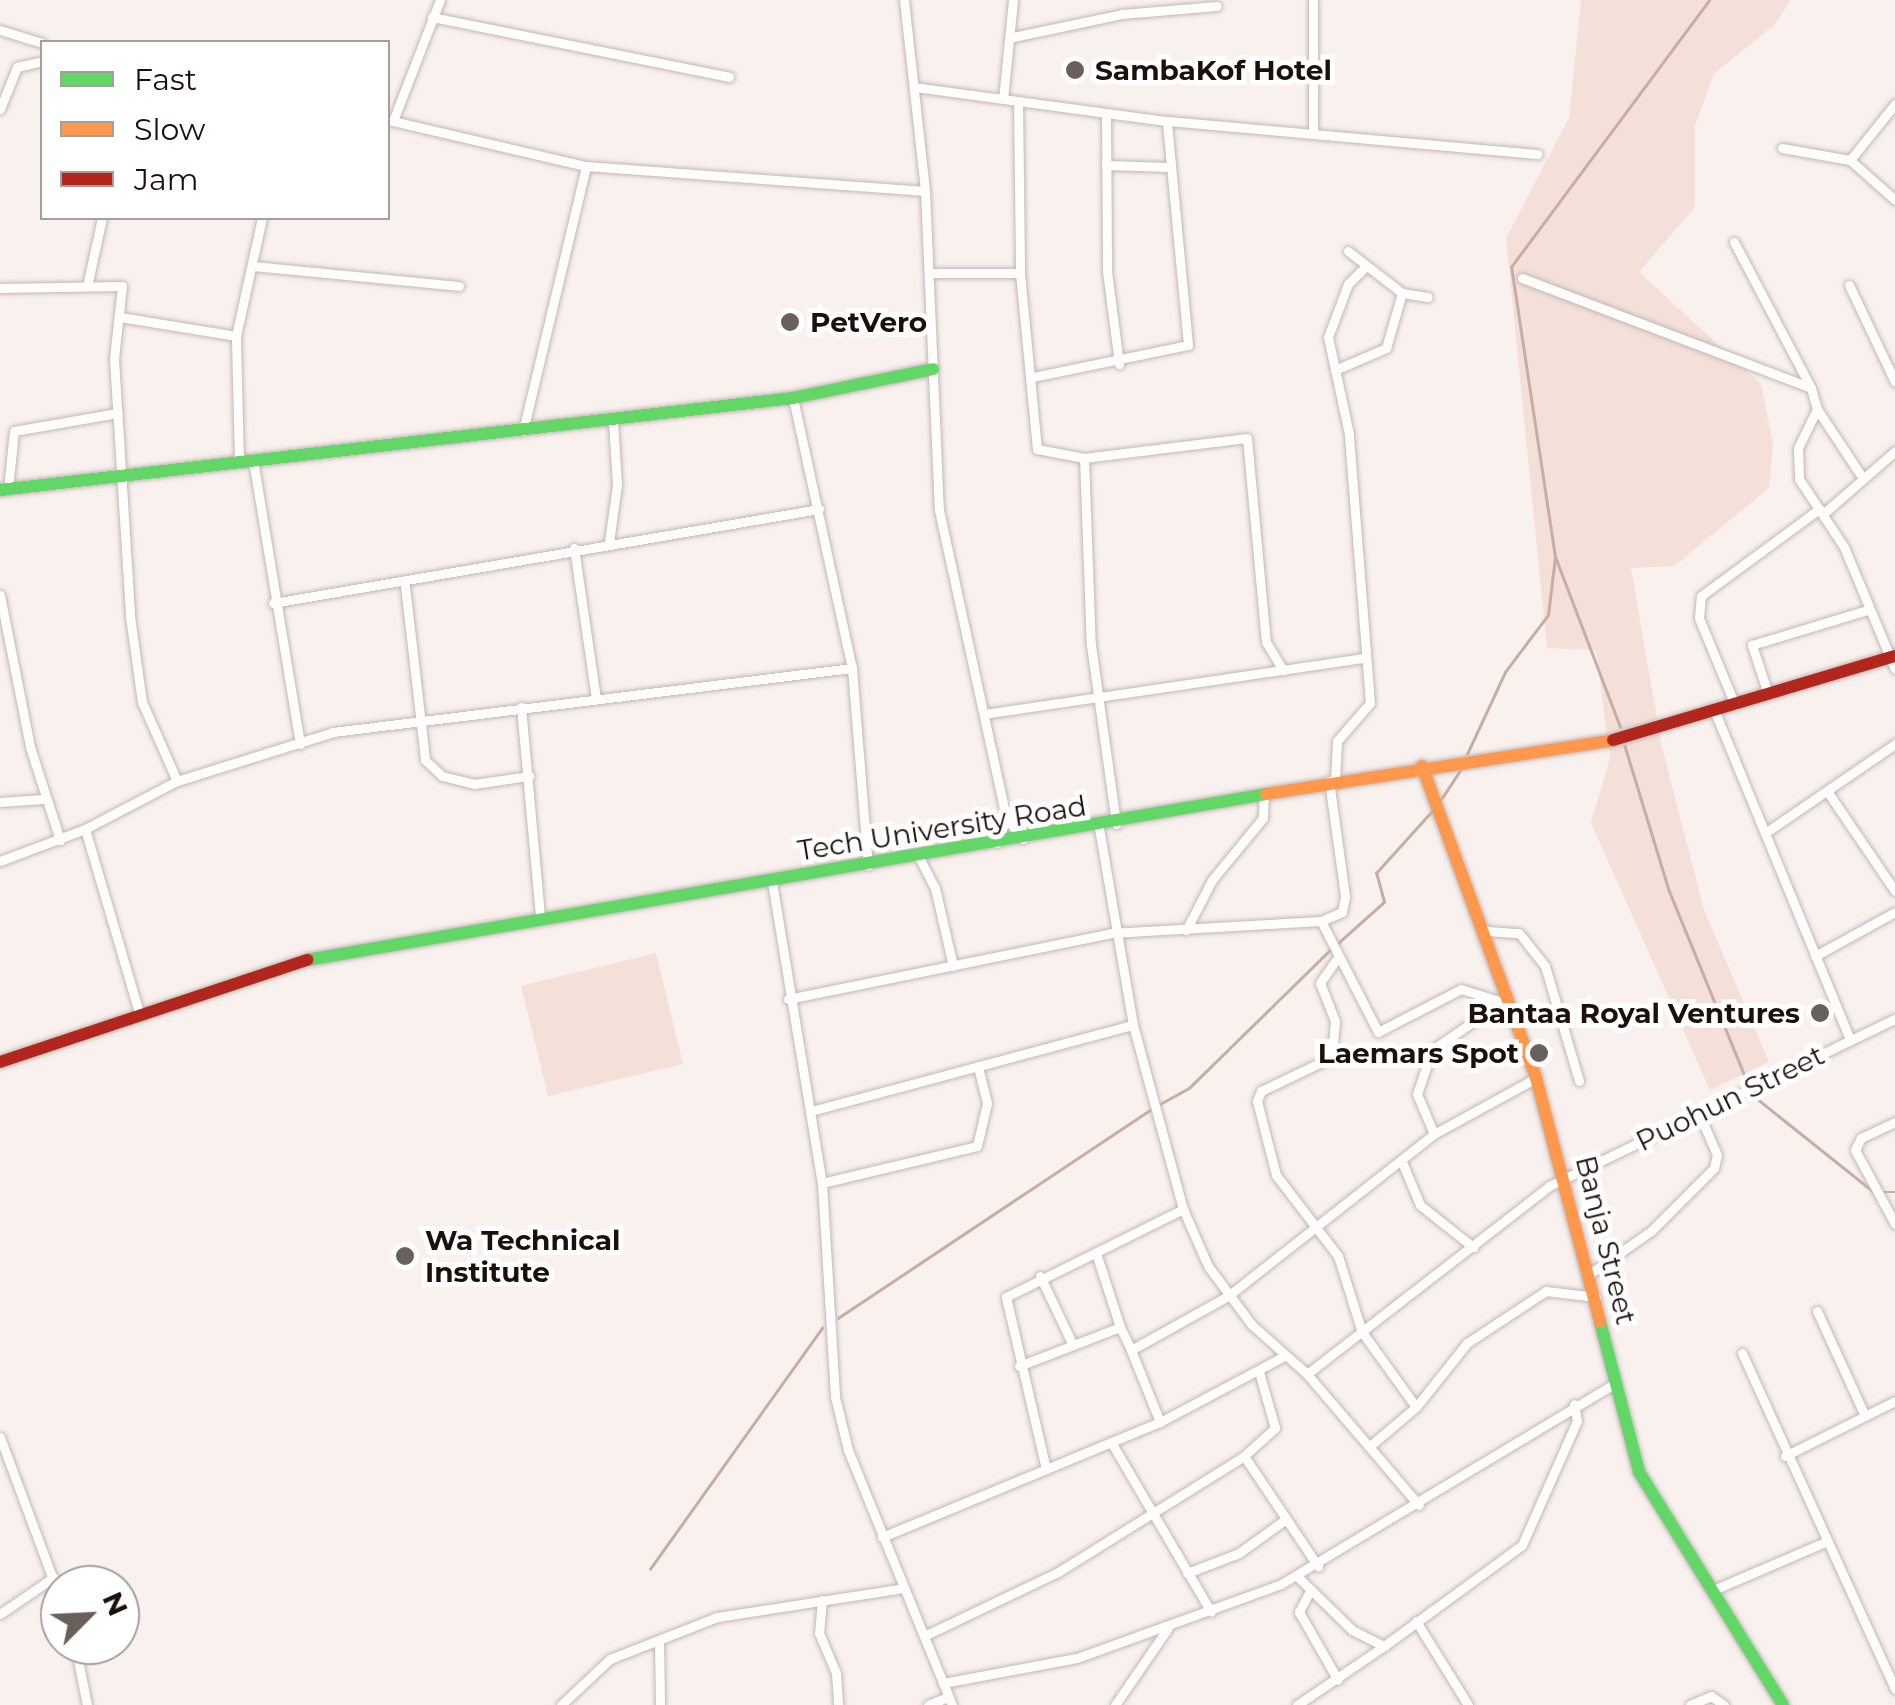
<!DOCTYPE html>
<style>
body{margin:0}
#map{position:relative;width:1895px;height:1705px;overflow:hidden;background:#f9f1ee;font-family:Montserrat,sans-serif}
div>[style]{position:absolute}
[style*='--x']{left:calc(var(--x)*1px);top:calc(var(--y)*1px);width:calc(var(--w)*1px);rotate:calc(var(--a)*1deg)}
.green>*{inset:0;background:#f4dfd9}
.stream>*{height:2.5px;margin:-1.25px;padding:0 1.25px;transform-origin:1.25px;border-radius:1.25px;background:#c7ada5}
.roads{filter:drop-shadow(0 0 2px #c1b8b5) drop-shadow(0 0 2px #c1b8b5)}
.street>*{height:9px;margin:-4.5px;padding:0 4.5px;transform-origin:4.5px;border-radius:4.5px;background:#fefdfc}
.fast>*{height:12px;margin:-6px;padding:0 6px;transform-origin:6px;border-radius:6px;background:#63d668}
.slow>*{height:12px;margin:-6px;padding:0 6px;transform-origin:6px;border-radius:6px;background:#ff974d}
.jam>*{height:12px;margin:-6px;padding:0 6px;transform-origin:6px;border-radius:6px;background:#b3261e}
.dots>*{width:28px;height:28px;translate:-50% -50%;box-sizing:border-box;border:5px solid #fff;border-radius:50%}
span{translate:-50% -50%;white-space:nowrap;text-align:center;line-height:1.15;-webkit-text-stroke:10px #fff;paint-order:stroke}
.poi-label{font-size:28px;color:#1b100c;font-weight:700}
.left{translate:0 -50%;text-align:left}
.right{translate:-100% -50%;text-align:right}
.street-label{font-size:28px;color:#1b100c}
.legend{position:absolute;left:40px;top:40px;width:350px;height:180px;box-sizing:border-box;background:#fff;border:2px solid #a49f9e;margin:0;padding:12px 18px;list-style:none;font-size:30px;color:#1b100c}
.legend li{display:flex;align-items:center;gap:20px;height:50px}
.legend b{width:50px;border:2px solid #a49f9e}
.north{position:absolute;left:40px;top:1565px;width:100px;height:100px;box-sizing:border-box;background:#fff;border:2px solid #a49f9e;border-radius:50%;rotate:66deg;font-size:28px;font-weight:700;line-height:40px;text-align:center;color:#1b100c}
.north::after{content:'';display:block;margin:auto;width:35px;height:45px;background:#695f5b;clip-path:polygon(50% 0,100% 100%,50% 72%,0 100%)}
</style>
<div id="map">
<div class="green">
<i style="clip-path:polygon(1581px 0,1791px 0,1775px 24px,1714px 74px,1695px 125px,1695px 207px,1639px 272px,1761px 384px,1773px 444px,1769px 488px,1674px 566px,1631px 568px,1662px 747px,1704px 910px,1769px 1062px,1710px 1090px,1591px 823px,1610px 758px,1596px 650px,1547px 648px,1506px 238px,1569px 118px)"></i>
<i style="clip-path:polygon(656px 953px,683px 1064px,548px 1096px,521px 986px)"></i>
</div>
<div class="stream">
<i style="--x:1620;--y:727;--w:182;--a:-110.9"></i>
<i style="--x:1555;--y:557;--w:293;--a:-98.6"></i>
<i style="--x:1511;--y:267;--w:332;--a:-53.4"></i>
<i style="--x:1625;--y:746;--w:151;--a:73"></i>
<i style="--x:1669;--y:890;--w:204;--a:67.8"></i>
<i style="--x:1467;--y:754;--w:90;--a:-65.1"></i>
<i style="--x:1505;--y:672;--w:71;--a:-53"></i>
<i style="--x:1548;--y:615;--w:58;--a:-83.1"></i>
<i style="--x:1440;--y:801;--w:42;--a:-56.7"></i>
<i style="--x:1337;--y:944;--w:63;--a:-41.8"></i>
<i style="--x:1384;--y:902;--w:30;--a:-105"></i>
<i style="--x:1376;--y:873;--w:84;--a:-47.9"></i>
<i style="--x:1755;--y:1097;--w:152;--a:38.6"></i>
<i style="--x:1160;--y:1104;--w:33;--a:-29"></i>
<i style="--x:1189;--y:1088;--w:199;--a:-44.4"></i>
<i style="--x:1882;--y:1192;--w:13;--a:0"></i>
<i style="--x:838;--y:1318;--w:379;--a:-33.7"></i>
<i style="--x:650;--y:1569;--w:296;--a:-54.5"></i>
</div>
<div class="roads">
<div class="street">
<i style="--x:904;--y:0;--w:192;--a:83.7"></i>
<i style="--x:925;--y:191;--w:319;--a:87.5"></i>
<i style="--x:939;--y:510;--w:315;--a:77.7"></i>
<i style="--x:1006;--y:818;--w:27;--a:51"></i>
<i style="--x:432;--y:17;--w:303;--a:11.4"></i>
<i style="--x:0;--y:30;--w:44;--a:17.2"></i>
<i style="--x:1013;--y:37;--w:111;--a:-11.9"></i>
<i style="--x:1122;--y:14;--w:95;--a:-4.8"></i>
<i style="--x:914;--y:87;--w:255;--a:7.7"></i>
<i style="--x:1167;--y:121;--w:372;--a:5.1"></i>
<i style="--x:1003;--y:99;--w:100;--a:-84.2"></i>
<i style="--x:1018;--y:101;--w:172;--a:89.3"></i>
<i style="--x:1020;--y:273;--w:177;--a:84.5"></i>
<i style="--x:1037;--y:449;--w:48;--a:10.8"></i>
<i style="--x:1084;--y:458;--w:164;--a:-7"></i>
<i style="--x:1247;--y:438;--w:205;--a:84.7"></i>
<i style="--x:1266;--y:642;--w:33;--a:59"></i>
<i style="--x:0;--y:109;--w:45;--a:-68"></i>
<i style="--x:17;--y:67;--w:26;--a:-13"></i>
<i style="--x:1106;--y:113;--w:158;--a:89.6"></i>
<i style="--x:1107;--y:271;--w:94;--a:82.6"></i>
<i style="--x:388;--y:120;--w:203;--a:13.1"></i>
<i style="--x:586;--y:166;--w:340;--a:4.2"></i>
<i style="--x:393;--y:121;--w:130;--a:-68.8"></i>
<i style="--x:1313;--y:131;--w:131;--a:-90"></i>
<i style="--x:1782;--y:148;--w:69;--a:10"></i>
<i style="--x:1850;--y:160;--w:72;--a:-51.2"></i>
<i style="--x:1850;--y:160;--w:60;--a:41.6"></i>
<i style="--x:1106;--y:165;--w:63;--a:1.8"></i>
<i style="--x:1734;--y:242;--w:165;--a:62.2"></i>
<i style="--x:1348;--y:251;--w:68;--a:37.9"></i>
<i style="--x:252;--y:266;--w:208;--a:5.5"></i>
<i style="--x:930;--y:273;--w:90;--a:0"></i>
<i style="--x:1522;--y:278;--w:309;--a:20.8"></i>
<i style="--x:1811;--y:388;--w:22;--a:74"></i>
<i style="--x:1817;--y:409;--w:43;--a:116"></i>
<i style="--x:1798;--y:448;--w:31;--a:88"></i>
<i style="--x:1799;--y:479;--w:82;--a:56.5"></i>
<i style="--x:1844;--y:547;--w:132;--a:67.3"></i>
<i style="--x:88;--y:282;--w:66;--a:-77.7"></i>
<i style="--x:1849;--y:285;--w:107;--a:64.6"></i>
<i style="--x:0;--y:288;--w:122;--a:-0.9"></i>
<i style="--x:122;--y:286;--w:73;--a:96.3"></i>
<i style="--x:114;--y:359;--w:257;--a:86.4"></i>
<i style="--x:130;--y:616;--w:87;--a:82.1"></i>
<i style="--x:142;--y:702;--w:86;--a:66.1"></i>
<i style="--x:120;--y:317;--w:118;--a:9.3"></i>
<i style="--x:1335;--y:370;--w:56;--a:-23.3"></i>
<i style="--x:1386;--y:348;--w:57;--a:-73.8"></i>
<i style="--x:1402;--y:293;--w:26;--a:9"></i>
<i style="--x:1033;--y:377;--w:158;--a:-11.7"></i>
<i style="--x:1188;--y:345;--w:225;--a:-95.4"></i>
<i style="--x:793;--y:398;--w:276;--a:77.7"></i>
<i style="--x:852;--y:668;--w:198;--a:85.4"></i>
<i style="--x:1817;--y:409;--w:78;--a:56.5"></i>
<i style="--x:523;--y:431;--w:272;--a:-76.6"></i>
<i style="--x:1084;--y:458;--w:187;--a:87.9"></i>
<i style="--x:1091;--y:645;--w:181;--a:82"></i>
<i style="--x:253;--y:460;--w:288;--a:80.6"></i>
<i style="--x:239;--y:462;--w:126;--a:-91.4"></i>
<i style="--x:236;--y:336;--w:121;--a:-77.6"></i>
<i style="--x:8;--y:489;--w:58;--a:-84.1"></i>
<i style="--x:14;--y:431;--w:105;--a:-9.9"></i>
<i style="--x:1823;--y:514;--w:96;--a:-41.2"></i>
<i style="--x:609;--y:542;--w:58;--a:-82"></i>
<i style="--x:617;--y:485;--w:64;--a:-93.6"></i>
<i style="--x:574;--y:548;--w:152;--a:81.7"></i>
<i style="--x:405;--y:586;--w:175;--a:83.4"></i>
<i style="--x:425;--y:760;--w:23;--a:43"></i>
<i style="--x:442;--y:776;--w:33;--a:14"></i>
<i style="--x:474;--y:784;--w:56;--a:-8.3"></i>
<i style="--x:0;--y:595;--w:155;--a:78.8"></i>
<i style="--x:30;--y:747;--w:98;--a:72.1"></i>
<i style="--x:273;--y:603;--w:554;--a:-9.77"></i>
<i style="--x:1768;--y:694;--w:52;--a:-108.1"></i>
<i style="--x:1752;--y:645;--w:120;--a:-16.9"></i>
<i style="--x:1735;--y:705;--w:94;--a:-112.5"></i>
<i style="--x:1699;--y:618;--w:22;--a:-85"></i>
<i style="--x:1701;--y:596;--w:147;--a:-36.4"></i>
<i style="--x:521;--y:707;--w:211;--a:84.8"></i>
<i style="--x:1715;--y:712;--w:354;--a:67.6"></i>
<i style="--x:984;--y:714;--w:383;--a:-8.4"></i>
<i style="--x:1335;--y:780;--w:39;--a:-87"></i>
<i style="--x:1337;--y:741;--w:50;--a:-49"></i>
<i style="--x:1370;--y:703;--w:270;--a:-94.5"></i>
<i style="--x:1349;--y:434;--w:99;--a:-102.2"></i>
<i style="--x:1328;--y:337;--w:57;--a:-69.3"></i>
<i style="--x:1348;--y:284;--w:24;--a:-45"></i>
<i style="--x:1829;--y:794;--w:117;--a:55.8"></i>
<i style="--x:0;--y:802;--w:43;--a:-4"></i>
<i style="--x:1099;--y:828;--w:200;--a:80.2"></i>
<i style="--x:1133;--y:1025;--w:191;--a:74.8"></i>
<i style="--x:1183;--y:1209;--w:62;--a:66.3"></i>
<i style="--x:1208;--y:1266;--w:74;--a:53.3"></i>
<i style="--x:1252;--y:1325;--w:74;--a:41.7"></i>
<i style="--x:1307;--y:1374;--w:172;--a:49.5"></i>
<i style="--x:85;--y:829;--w:192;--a:73.6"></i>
<i style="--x:1765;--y:833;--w:158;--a:-34.4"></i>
<i style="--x:997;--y:843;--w:27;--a:-70"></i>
<i style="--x:919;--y:857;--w:35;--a:63"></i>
<i style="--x:935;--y:888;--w:80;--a:77"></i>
<i style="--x:0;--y:861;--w:91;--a:-20.6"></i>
<i style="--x:85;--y:829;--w:104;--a:-27.6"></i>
<i style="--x:177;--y:781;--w:164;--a:-17.4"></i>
<i style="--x:333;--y:732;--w:523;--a:-7.03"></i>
<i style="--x:772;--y:882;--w:305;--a:80.6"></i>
<i style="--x:822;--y:1183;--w:214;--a:86.5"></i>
<i style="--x:835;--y:1397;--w:55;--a:76.2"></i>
<i style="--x:848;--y:1450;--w:275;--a:67.8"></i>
<i style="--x:1321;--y:921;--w:23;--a:-23"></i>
<i style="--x:1342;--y:912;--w:16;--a:-79"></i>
<i style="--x:1345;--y:896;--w:116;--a:-97.9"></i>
<i style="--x:1186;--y:930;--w:56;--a:-62.5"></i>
<i style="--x:1212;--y:880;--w:80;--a:-50.6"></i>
<i style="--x:1263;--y:818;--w:24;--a:-88"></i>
<i style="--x:1487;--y:931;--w:32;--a:4"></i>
<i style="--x:1519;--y:933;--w:42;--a:51.8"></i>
<i style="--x:1545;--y:966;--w:120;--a:73.5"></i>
<i style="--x:1815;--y:956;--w:91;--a:-28.8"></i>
<i style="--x:1336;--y:960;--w:28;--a:125"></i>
<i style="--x:1320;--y:983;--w:41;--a:68.5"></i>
<i style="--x:1335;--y:1021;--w:36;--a:95"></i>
<i style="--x:1332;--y:1057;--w:79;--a:154.4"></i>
<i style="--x:1261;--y:1091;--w:11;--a:112"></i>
<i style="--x:1257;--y:1101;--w:76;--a:75.6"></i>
<i style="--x:1276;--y:1175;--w:102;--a:52.6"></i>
<i style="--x:1338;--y:1256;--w:80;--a:72.5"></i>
<i style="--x:1362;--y:1332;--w:92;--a:54.2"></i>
<i style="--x:788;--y:999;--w:330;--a:-11.5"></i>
<i style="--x:1111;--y:933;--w:210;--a:-3.3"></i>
<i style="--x:1321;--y:921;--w:125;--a:62.8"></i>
<i style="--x:1378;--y:1032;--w:93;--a:-27.4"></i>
<i style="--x:1461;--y:989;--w:43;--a:17.6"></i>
<i style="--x:811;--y:1111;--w:333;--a:-15"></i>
<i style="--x:1895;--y:1122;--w:38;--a:155"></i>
<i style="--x:1861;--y:1138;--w:13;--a:117"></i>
<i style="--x:1855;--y:1150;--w:84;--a:61.6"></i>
<i style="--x:1434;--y:1134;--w:43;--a:-113"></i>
<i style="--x:1417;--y:1094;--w:46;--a:-71.2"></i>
<i style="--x:1432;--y:1050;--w:86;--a:-34.6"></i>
<i style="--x:1402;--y:1162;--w:47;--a:67.3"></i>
<i style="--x:1420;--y:1205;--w:68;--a:38.4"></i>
<i style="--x:822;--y:1183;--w:159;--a:-13.4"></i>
<i style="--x:977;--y:1146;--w:44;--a:-76.9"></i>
<i style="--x:987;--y:1103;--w:38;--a:-104"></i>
<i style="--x:1096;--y:1253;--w:78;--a:72"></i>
<i style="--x:1591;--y:1273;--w:73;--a:-35"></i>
<i style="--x:1651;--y:1231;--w:89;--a:-45"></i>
<i style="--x:1714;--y:1168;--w:13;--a:-77"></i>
<i style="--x:1717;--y:1155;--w:48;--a:-113.4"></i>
<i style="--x:1040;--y:1276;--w:74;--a:64.5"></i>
<i style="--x:1817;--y:1311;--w:115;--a:65.4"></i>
<i style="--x:1131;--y:1350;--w:78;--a:68.1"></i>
<i style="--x:1742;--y:1353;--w:369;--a:65.5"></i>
<i style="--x:1019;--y:1366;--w:108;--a:-21.1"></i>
<i style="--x:1120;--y:1327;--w:25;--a:64"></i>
<i style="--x:1131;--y:1350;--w:111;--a:-29.1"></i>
<i style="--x:1228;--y:1296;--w:262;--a:-38.2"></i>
<i style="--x:1434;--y:1134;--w:116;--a:-28.8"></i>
<i style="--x:1307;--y:1374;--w:306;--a:-37.8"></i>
<i style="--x:1549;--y:1186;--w:384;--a:-25.8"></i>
<i style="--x:0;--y:1437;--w:172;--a:69.6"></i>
<i style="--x:1111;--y:1442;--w:197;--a:59.5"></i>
<i style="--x:1370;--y:1446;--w:60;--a:-40.3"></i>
<i style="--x:1416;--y:1407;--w:82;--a:-51.4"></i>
<i style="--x:1467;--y:1343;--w:95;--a:-33.4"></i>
<i style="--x:1546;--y:1291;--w:50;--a:6.8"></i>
<i style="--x:1244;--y:1456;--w:133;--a:56.1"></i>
<i style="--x:1785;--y:1456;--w:123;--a:-26.6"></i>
<i style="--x:1046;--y:1469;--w:177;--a:-103.1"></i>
<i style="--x:1006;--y:1297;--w:198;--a:-26.4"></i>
<i style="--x:882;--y:1537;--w:301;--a:-22.5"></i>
<i style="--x:1160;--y:1422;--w:140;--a:-28"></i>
<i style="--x:1187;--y:1573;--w:56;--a:-21"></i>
<i style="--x:1239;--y:1553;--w:58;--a:-35.9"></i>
<i style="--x:1297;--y:1576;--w:77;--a:44.5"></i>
<i style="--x:1352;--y:1630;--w:36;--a:27"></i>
<i style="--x:1384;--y:1646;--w:171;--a:-36.2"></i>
<i style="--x:1522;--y:1545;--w:136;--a:-66.1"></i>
<i style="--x:1577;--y:1421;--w:17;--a:-100"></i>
<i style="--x:1310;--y:1591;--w:24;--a:118"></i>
<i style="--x:1299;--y:1612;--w:78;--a:60.2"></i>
<i style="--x:1711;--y:1591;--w:122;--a:-23.2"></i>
<i style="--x:822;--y:1600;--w:33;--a:95"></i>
<i style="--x:819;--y:1633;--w:43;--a:67"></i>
<i style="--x:836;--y:1673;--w:32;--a:86"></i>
<i style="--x:0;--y:1614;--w:65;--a:-34.4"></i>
<i style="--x:1416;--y:1621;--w:99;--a:58.2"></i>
<i style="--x:924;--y:1636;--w:148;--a:-25.5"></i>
<i style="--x:1058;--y:1572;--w:219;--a:-31.9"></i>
<i style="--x:1244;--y:1456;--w:42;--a:-42.1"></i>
<i style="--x:1275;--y:1428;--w:58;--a:-105.9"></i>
<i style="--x:659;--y:1640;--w:65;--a:89.1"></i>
<i style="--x:75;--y:1645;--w:61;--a:78.7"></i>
<i style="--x:943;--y:1683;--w:136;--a:-10.6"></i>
<i style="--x:1077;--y:1658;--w:217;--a:-19.9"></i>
<i style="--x:1281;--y:1584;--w:390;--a:-31"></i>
<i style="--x:561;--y:1705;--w:67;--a:-43.2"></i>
<i style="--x:610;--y:1659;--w:115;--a:-21.4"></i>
<i style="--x:717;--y:1617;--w:189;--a:-8.8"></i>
<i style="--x:928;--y:1705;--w:22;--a:-22"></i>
<i style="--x:1115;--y:1705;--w:93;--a:-55.5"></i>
<i style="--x:1297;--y:1705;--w:105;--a:-34.1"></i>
<i style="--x:1690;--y:1705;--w:23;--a:-23"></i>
<i style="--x:1711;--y:1696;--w:16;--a:35"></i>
</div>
<div class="fast">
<i style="--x:0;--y:490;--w:798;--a:-6.62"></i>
<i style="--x:793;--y:398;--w:143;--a:-11.7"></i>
<i style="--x:307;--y:960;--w:973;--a:-9.82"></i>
<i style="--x:1600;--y:1322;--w:155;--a:75.4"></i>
<i style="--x:1639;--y:1472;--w:274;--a:58.3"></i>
</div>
<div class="slow">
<i style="--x:1422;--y:766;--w:332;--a:69.9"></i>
<i style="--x:1536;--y:1078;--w:252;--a:75.3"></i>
<i style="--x:1266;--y:794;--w:351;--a:-8.8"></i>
</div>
<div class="jam">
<i style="--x:1613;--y:740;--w:294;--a:-16.6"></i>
<i style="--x:0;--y:1062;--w:324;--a:-18.4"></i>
</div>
</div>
<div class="dots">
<i style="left:1075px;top:70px;background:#695f5b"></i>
<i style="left:790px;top:322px;background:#695f5b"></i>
<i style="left:1820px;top:1013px;background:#695f5b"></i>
<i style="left:1539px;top:1053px;background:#695f5b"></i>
<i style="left:405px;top:1256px;background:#695f5b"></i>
</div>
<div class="poi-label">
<span class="left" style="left:1095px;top:70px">SambaKof Hotel</span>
<span class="left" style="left:810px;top:322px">PetVero</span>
<span class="right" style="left:1800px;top:1013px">Bantaa Royal Ventures</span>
<span class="right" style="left:1519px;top:1053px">Laemars Spot</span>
<span class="left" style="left:425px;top:1256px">Wa Technical<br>Institute</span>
</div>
<div class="street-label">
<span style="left:942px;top:828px;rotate:-9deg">Tech University Road</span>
<span style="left:1730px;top:1098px;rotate:-26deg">Puohun Street</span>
<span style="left:1606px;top:1240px;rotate:76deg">Banja Street</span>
</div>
<ul class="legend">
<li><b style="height:12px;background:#63d668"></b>Fast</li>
<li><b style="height:12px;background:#ff974d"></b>Slow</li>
<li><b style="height:12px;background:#b3261e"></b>Jam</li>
</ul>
<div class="north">N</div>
</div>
